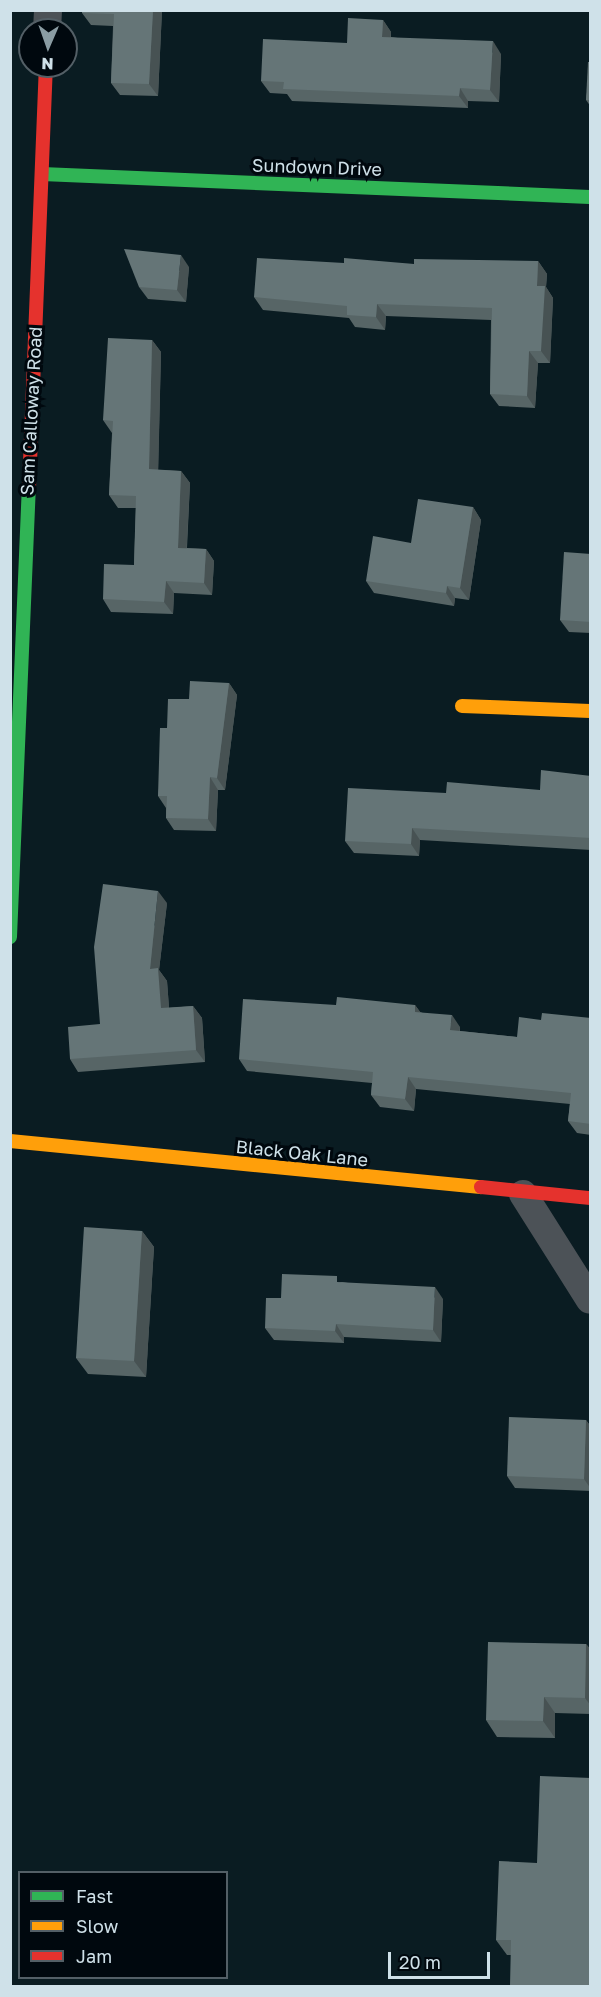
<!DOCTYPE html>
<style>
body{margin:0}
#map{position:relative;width:601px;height:1997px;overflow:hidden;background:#0a1c22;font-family:"Golos Text",sans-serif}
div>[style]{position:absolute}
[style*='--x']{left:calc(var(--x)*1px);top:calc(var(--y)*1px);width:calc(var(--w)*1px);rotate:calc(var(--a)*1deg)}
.street>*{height:28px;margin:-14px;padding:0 14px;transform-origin:14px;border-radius:14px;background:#4c5257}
.fast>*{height:14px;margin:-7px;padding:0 7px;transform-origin:7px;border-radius:7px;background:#30b455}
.slow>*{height:14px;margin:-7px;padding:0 7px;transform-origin:7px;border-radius:7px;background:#ff9f0a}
.jam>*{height:14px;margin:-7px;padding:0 7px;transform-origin:7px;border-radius:7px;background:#e5322d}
.wall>*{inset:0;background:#576566}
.shaded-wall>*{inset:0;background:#475253}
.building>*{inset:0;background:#657577}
span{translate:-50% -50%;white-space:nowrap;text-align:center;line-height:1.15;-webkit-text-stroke:6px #00080e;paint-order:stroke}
.street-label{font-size:18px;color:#cfe1e9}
.frame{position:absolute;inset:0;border:12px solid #cfe1e9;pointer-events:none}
.legend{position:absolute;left:18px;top:1871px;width:210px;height:108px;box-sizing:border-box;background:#00080e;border:2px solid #535f66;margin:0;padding:8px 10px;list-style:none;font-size:18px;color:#cfe1e9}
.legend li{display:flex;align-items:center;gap:12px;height:30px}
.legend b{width:30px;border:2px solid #535f66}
.north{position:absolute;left:18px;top:18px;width:60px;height:60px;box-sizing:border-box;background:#00080e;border:2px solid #535f66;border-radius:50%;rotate:182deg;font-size:16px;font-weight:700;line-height:24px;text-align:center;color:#cfe1e9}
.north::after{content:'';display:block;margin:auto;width:21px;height:27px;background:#8a9ca3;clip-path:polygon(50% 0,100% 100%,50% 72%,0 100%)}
.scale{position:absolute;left:388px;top:1952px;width:102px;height:27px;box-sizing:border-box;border:3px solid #cfe1e9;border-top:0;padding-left:8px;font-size:18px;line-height:21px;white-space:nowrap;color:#cfe1e9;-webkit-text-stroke:4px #00080e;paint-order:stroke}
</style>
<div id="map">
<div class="street">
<i style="--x:47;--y:30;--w:20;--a:-87"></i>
<i style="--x:523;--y:1194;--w:125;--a:57.7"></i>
</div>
<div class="fast">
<i style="--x:42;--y:174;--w:548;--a:2.4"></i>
<i style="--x:10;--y:937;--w:450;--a:-87.6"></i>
</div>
<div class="slow">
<i style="--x:462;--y:706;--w:128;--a:2.2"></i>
<i style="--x:10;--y:1141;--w:473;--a:5.6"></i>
</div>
<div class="jam">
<i style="--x:29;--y:487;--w:421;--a:-87.7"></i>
<i style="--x:481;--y:1187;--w:110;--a:5.8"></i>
</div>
<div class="wall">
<i style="clip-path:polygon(162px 10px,158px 96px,120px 95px,111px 83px,113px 26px,91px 25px,82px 13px)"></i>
<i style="clip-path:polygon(383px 20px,391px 32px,391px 37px,501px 54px,499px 102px,468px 101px,468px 108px,292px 101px,287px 94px,270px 93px,261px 81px,347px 43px)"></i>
<i style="clip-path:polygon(591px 62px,591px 107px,586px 100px)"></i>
<i style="clip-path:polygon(538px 261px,547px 274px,546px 287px,553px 298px,550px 363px,538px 363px,535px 408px,499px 406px,490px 394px,491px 320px,386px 316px,385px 330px,355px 327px,349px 318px,263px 310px,254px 297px,344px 263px,414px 264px)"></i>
<i style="clip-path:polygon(189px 267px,186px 302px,148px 299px,139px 287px)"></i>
<i style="clip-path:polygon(152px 340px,161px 352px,158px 470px,181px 471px,190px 483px,187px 548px,206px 549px,214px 561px,212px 595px,174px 593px,173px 614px,111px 612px,103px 599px,134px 565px,136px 508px,118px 508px,109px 495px,112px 433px,103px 420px)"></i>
<i style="clip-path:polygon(473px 507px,481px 520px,469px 600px,455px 598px,454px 606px,374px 593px,366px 581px,411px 543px)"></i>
<i style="clip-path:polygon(591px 554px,591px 633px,569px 632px,560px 620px)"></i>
<i style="clip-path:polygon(229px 683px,237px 695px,225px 790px,218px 790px,216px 831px,174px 830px,166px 818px,166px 808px,158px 796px,167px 728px,189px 699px)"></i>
<i style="clip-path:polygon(591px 776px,591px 850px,420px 840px,419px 856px,354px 853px,345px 841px,446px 793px,540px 790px)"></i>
<i style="clip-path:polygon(167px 903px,159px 970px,167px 981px,169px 1008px,193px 1006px,202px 1018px,205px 1062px,78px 1072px,70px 1059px,100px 1024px)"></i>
<i style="clip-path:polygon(415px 1005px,420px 1012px,460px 1027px,460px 1031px,517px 1037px,541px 1020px,591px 1018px,591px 1135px,577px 1133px,568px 1121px,570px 1104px,416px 1089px,414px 1111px,380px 1107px,371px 1095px,372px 1083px,247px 1071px,239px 1059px)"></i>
<i style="clip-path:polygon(142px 1231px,154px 1247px,146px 1377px,88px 1374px,76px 1358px)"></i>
<i style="clip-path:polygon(342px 1282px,443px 1299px,441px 1342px,344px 1337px,344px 1343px,274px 1340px,265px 1328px,281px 1298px)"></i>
<i style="clip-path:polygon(586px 1420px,591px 1427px,591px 1491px,515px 1488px,507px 1476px)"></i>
<i style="clip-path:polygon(586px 1644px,591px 1650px,591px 1714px,555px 1713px,555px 1738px,497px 1737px,486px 1720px)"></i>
<i style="clip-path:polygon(591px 1778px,511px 1955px,507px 1955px,496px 1940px,537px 1863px)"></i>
</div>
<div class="shaded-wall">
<i style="clip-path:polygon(153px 10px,162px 10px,158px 96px,149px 84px)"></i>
<i style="clip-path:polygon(383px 20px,391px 32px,390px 49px,382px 37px)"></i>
<i style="clip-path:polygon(493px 41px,501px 54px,499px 102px,490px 90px)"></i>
<i style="clip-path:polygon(460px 88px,468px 101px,468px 108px,459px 96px)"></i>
<i style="clip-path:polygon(181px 255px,189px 267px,186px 302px,177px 290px)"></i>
<i style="clip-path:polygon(538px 261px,547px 274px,546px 287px,553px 298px,550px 363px,541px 351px,537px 286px)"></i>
<i style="clip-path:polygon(377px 304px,386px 316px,385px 330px,376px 317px)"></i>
<i style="clip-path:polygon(152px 340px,161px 352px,158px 481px,149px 469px)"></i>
<i style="clip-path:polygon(529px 351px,538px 363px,535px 408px,527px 396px)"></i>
<i style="clip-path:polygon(181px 471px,190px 483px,186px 560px,178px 548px)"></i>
<i style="clip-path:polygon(473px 507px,481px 520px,469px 600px,460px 588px)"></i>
<i style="clip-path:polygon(206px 549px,214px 561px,212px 595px,204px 583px)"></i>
<i style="clip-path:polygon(166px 581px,174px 593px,173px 614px,164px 602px)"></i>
<i style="clip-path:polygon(447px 586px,455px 598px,454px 606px,446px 593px)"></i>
<i style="clip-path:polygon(229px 683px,237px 695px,225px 790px,217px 778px)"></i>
<i style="clip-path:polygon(210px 777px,218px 790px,216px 831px,208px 819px)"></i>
<i style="clip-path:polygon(412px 828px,420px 840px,419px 856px,411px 844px)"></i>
<i style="clip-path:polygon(158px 891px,167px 903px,159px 970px,167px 981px,170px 1020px,161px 1008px,150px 969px)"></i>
<i style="clip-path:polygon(415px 1005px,424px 1017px,415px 1012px)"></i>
<i style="clip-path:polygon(193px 1006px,202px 1018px,205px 1062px,196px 1050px)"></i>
<i style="clip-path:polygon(452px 1015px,460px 1027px,458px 1042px,450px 1030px)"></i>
<i style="clip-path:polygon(408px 1077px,416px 1089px,414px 1111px,405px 1099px)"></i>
<i style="clip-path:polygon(142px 1231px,154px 1247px,146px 1377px,134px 1361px)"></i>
<i style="clip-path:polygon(435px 1287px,443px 1299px,441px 1342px,433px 1330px)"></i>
<i style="clip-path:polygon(336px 1324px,344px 1337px,344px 1343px,335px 1331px)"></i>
<i style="clip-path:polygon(586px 1420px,591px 1427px,591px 1489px,584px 1479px)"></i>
<i style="clip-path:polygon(586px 1644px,591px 1650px,591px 1706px,585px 1698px)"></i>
<i style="clip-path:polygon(544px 1697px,555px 1713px,555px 1738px,543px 1721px)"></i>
</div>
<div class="building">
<i style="clip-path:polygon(82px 10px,153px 10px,149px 84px,111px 83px,114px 14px,82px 13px)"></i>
<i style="clip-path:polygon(348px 18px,383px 20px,382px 37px,493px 41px,490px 90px,460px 88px,459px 96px,283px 89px,284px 82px,261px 81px,263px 39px,347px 43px)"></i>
<i style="clip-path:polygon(588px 62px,591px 62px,591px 100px,586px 100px)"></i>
<i style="clip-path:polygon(124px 249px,181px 255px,177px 290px,139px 287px)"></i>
<i style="clip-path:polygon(257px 258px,344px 263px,344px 258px,414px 264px,414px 259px,538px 261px,537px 286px,545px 286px,541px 351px,529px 351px,527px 396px,490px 394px,492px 308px,377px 304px,376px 317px,347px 315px,347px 306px,254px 297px)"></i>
<i style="clip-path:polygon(108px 338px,152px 340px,149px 469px,181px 471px,178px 548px,206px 549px,204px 583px,166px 581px,164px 602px,103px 599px,104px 564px,134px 565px,136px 496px,109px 495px,113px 421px,103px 420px)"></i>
<i style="clip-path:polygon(418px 499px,473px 507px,460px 588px,447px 586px,446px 593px,366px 581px,373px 536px,411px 543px)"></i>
<i style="clip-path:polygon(564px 552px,591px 554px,591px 622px,560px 620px)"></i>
<i style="clip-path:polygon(190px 681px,229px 683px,217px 778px,210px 777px,208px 819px,166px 818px,167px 796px,158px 796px,160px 728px,167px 728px,168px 699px,189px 699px)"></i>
<i style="clip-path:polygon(541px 770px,591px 776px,591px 838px,412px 828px,411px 844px,345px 841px,348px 788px,446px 793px,447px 782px,540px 790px)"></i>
<i style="clip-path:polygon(103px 884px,158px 891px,150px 969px,158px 968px,161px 1008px,193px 1006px,196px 1050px,70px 1059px,68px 1027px,100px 1024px,94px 947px)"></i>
<i style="clip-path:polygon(337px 997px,415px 1005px,415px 1012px,452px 1015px,450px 1030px,517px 1037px,519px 1017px,541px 1020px,542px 1013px,591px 1018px,591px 1124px,568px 1121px,571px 1093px,408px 1077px,405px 1099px,371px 1095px,373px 1072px,239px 1059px,243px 999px,336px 1005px)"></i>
<i style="clip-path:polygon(84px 1227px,142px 1231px,134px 1361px,76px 1358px)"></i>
<i style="clip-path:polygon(282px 1274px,337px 1276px,337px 1282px,435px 1287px,433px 1330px,336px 1324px,335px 1331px,265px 1328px,266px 1298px,281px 1298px)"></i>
<i style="clip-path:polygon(509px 1417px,586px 1420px,584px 1479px,507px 1476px)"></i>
<i style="clip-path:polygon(488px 1642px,586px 1644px,585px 1698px,544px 1697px,543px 1721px,486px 1720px)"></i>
<i style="clip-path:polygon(540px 1776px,591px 1778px,590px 1865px,591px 1865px,591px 1986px,510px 1986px,511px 1940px,496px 1940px,499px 1861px,537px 1863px)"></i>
</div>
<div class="street-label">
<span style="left:317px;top:167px;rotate:2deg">Sundown Drive</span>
<span style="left:31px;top:411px;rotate:-87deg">Sam Calloway Road</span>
<span style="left:302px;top:1153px;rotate:6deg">Black Oak Lane</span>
</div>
<div class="frame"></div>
<ul class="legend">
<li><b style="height:8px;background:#30b455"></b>Fast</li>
<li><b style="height:8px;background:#ff9f0a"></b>Slow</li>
<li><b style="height:8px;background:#e5322d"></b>Jam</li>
</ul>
<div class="north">N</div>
<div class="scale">20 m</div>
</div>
